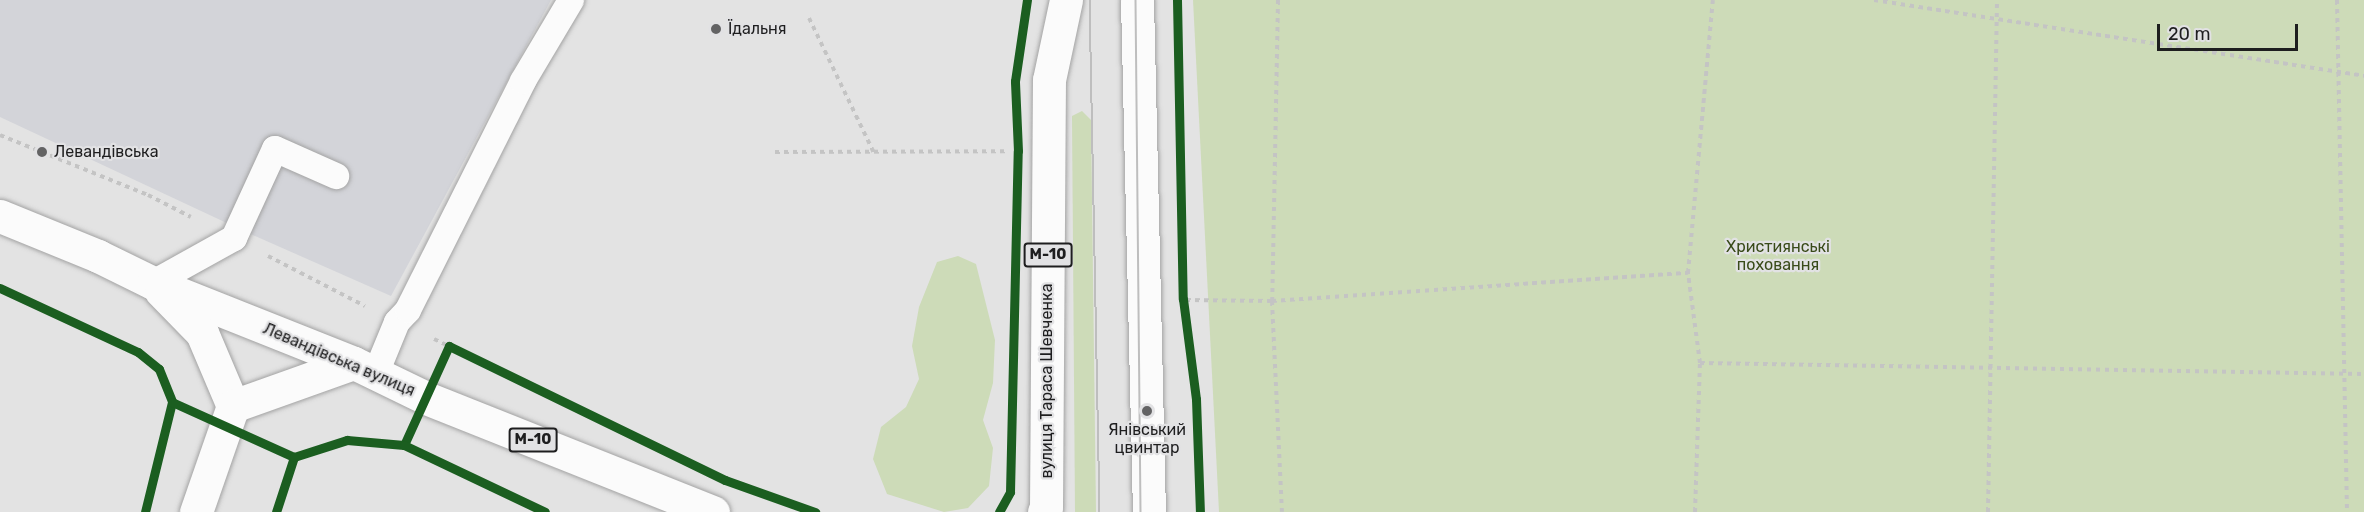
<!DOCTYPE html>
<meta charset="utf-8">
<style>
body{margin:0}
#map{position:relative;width:2364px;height:512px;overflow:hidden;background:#e3e3e3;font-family:Rubik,sans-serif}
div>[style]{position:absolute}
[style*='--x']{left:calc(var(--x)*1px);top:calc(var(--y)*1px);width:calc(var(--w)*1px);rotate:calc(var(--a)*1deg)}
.built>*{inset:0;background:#d3d4d9}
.green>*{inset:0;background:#cddbb8}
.path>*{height:4px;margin-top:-2px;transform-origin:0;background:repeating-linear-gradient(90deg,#c4c4c4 0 4.5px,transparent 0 9px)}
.roads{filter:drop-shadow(0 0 2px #a3a3a3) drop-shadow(0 0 2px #a3a3a3)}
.lane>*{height:26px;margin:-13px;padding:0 13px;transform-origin:13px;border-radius:13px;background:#fbfbfb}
.secondary>*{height:33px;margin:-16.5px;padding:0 16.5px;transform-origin:16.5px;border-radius:16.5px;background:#fbfbfb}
.primary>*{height:33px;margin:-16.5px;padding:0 16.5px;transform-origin:16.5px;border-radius:16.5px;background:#fbfbfb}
.tram>*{height:1.5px;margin:-0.75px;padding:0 0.75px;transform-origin:0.75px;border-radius:0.75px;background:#bebebe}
.cycleway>*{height:9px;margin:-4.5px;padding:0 4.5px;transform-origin:4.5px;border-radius:4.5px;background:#1b5e20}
.dots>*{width:16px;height:16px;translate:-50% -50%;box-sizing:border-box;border:3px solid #e2e2e4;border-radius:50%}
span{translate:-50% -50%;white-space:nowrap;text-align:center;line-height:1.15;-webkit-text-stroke:4.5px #e2e2e4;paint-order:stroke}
.shield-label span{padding:2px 4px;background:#e2e2e4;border:2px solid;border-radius:4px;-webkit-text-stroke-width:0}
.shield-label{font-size:15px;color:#1e1e1f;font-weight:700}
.poi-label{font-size:16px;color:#1e1e1f}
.left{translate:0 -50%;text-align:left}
.park-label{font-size:16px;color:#394b19}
.street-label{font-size:16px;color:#1e1e1f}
.scale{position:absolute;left:2157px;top:24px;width:141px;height:27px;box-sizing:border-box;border:3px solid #1e1e1f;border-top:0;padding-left:8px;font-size:18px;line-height:21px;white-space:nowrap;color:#1e1e1f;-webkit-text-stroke:4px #e2e2e4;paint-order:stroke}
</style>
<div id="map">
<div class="built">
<i style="clip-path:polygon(0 0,551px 0,391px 296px,246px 232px,0 117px)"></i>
</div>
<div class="green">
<i style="clip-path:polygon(1193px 0,2364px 0,2364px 512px,1219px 512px)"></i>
<i style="clip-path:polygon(1082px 111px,1091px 120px,1096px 512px,1075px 512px,1072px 116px)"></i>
<i style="clip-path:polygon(958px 256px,976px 264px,995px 340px,993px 383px,983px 420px,993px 448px,989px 486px,968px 508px,944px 512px,887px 494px,873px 459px,881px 427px,906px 407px,919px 379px,912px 346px,919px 307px,937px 262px)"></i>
</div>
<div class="path">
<i style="--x:1278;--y:0;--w:301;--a:91.1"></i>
<i style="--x:1272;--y:301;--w:211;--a:87.3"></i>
<i style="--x:1874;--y:0;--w:496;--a:8.8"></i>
<i style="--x:2337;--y:0;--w:512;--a:88.88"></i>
<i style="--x:809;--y:18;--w:150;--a:64.3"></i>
<i style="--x:0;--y:135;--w:160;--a:22.1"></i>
<i style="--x:148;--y:195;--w:48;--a:27.1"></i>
<i style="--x:775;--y:152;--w:233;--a:-0.2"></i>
<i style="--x:268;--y:256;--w:109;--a:27.3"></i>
<i style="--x:1186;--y:300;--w:86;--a:0.7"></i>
<i style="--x:1272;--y:301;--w:417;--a:-3.9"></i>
<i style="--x:53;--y:313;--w:94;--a:24.6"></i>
<i style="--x:138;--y:352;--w:27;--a:39"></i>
<i style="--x:159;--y:369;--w:35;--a:68"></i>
<i style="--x:172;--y:402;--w:113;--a:103.8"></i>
<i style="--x:434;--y:339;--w:184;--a:25.7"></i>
<i style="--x:1189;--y:348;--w:51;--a:82.2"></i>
<i style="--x:1196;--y:399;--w:113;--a:88"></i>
<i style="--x:442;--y:361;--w:17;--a:-65"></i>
<i style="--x:1700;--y:363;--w:664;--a:0.95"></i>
<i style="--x:172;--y:402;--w:17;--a:17"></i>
<i style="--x:280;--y:449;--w:16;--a:30"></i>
<i style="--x:748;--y:488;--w:71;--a:19.7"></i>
<i style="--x:276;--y:512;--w:58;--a:-71.9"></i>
<i style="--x:294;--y:457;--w:56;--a:-17.8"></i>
<i style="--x:347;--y:440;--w:57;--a:5"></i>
<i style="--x:404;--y:445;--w:156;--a:25.4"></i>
<i style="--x:1695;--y:512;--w:149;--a:-88.1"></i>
<i style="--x:1700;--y:363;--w:91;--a:-97.6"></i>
<i style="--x:1688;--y:273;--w:274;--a:-84.8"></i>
<i style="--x:1988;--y:512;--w:512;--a:-88.99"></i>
</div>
<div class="roads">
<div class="lane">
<i style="--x:153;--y:283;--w:93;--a:-29.1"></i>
<i style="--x:234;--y:238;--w:98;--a:-65.3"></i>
<i style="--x:275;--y:149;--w:67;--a:23.9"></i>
<i style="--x:376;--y:373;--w:55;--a:-67.6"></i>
<i style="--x:397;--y:322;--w:16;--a:-47"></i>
<i style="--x:408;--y:310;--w:256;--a:-63.3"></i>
<i style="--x:523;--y:81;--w:94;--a:-59.3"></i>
</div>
<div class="secondary">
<i style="--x:0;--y:216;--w:106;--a:22.2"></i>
<i style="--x:98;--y:256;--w:61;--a:26.1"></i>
<i style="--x:153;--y:283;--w:216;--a:21.7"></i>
<i style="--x:161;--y:291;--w:59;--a:45.7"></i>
<i style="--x:202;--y:333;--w:79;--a:67"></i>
</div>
<div class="primary">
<i style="--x:1137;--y:0;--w:512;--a:88.66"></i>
<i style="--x:196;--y:512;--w:112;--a:-70.8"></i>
<i style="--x:233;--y:406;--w:128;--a:-19.6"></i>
<i style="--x:354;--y:363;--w:80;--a:25.9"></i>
<i style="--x:426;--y:398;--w:309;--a:21.7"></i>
<i style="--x:1044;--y:512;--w:5;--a:-68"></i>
<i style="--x:1046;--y:507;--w:427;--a:-89.6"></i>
<i style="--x:1049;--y:80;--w:82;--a:-78"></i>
</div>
</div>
<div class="tram">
<i style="--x:1090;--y:0;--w:512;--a:88.88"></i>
<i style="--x:1136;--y:0;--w:512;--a:89.44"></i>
</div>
<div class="cycleway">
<i style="--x:1177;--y:0;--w:299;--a:88.9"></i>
<i style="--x:1183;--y:299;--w:101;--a:82.6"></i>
<i style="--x:1196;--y:399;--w:113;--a:88"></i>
<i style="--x:0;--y:288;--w:152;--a:24.9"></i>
<i style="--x:138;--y:352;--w:27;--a:39"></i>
<i style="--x:159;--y:369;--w:35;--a:68"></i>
<i style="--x:172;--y:402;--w:113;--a:103.8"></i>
<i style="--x:172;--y:402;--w:134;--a:24.3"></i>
<i style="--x:404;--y:445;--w:109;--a:-65.6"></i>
<i style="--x:449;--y:346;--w:307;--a:25.9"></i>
<i style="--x:725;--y:480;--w:96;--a:19.6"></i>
<i style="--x:276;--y:512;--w:58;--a:-71.9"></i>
<i style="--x:294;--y:457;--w:56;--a:-17.8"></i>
<i style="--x:347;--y:440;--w:57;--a:5"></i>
<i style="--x:404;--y:445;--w:156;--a:25.4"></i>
<i style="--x:999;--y:512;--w:23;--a:-61"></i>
<i style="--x:1010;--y:492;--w:341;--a:-88.7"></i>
<i style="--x:1018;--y:151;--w:70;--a:-92.5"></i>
<i style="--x:1015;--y:81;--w:82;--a:-81.6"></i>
</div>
<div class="dots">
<i style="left:716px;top:29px;background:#636364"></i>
<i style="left:42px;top:152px;background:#636364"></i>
<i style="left:1147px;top:411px;background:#636364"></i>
</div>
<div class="shield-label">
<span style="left:1048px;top:255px">М-10</span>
<span style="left:533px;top:440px">М-10</span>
</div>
<div class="poi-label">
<span class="left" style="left:728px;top:29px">Їдальня</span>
<span class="left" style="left:54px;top:152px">Левандівська</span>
<span style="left:1147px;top:439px">Янівський<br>цвинтар</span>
</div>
<div class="park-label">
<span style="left:1778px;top:256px">Християнські<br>поховання</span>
</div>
<div class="street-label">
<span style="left:339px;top:360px;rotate:23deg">Левандівська вулиця</span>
<span style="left:1047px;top:381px;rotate:-90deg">вулиця Тараса Шевченка</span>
</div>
<div class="scale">20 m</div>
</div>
